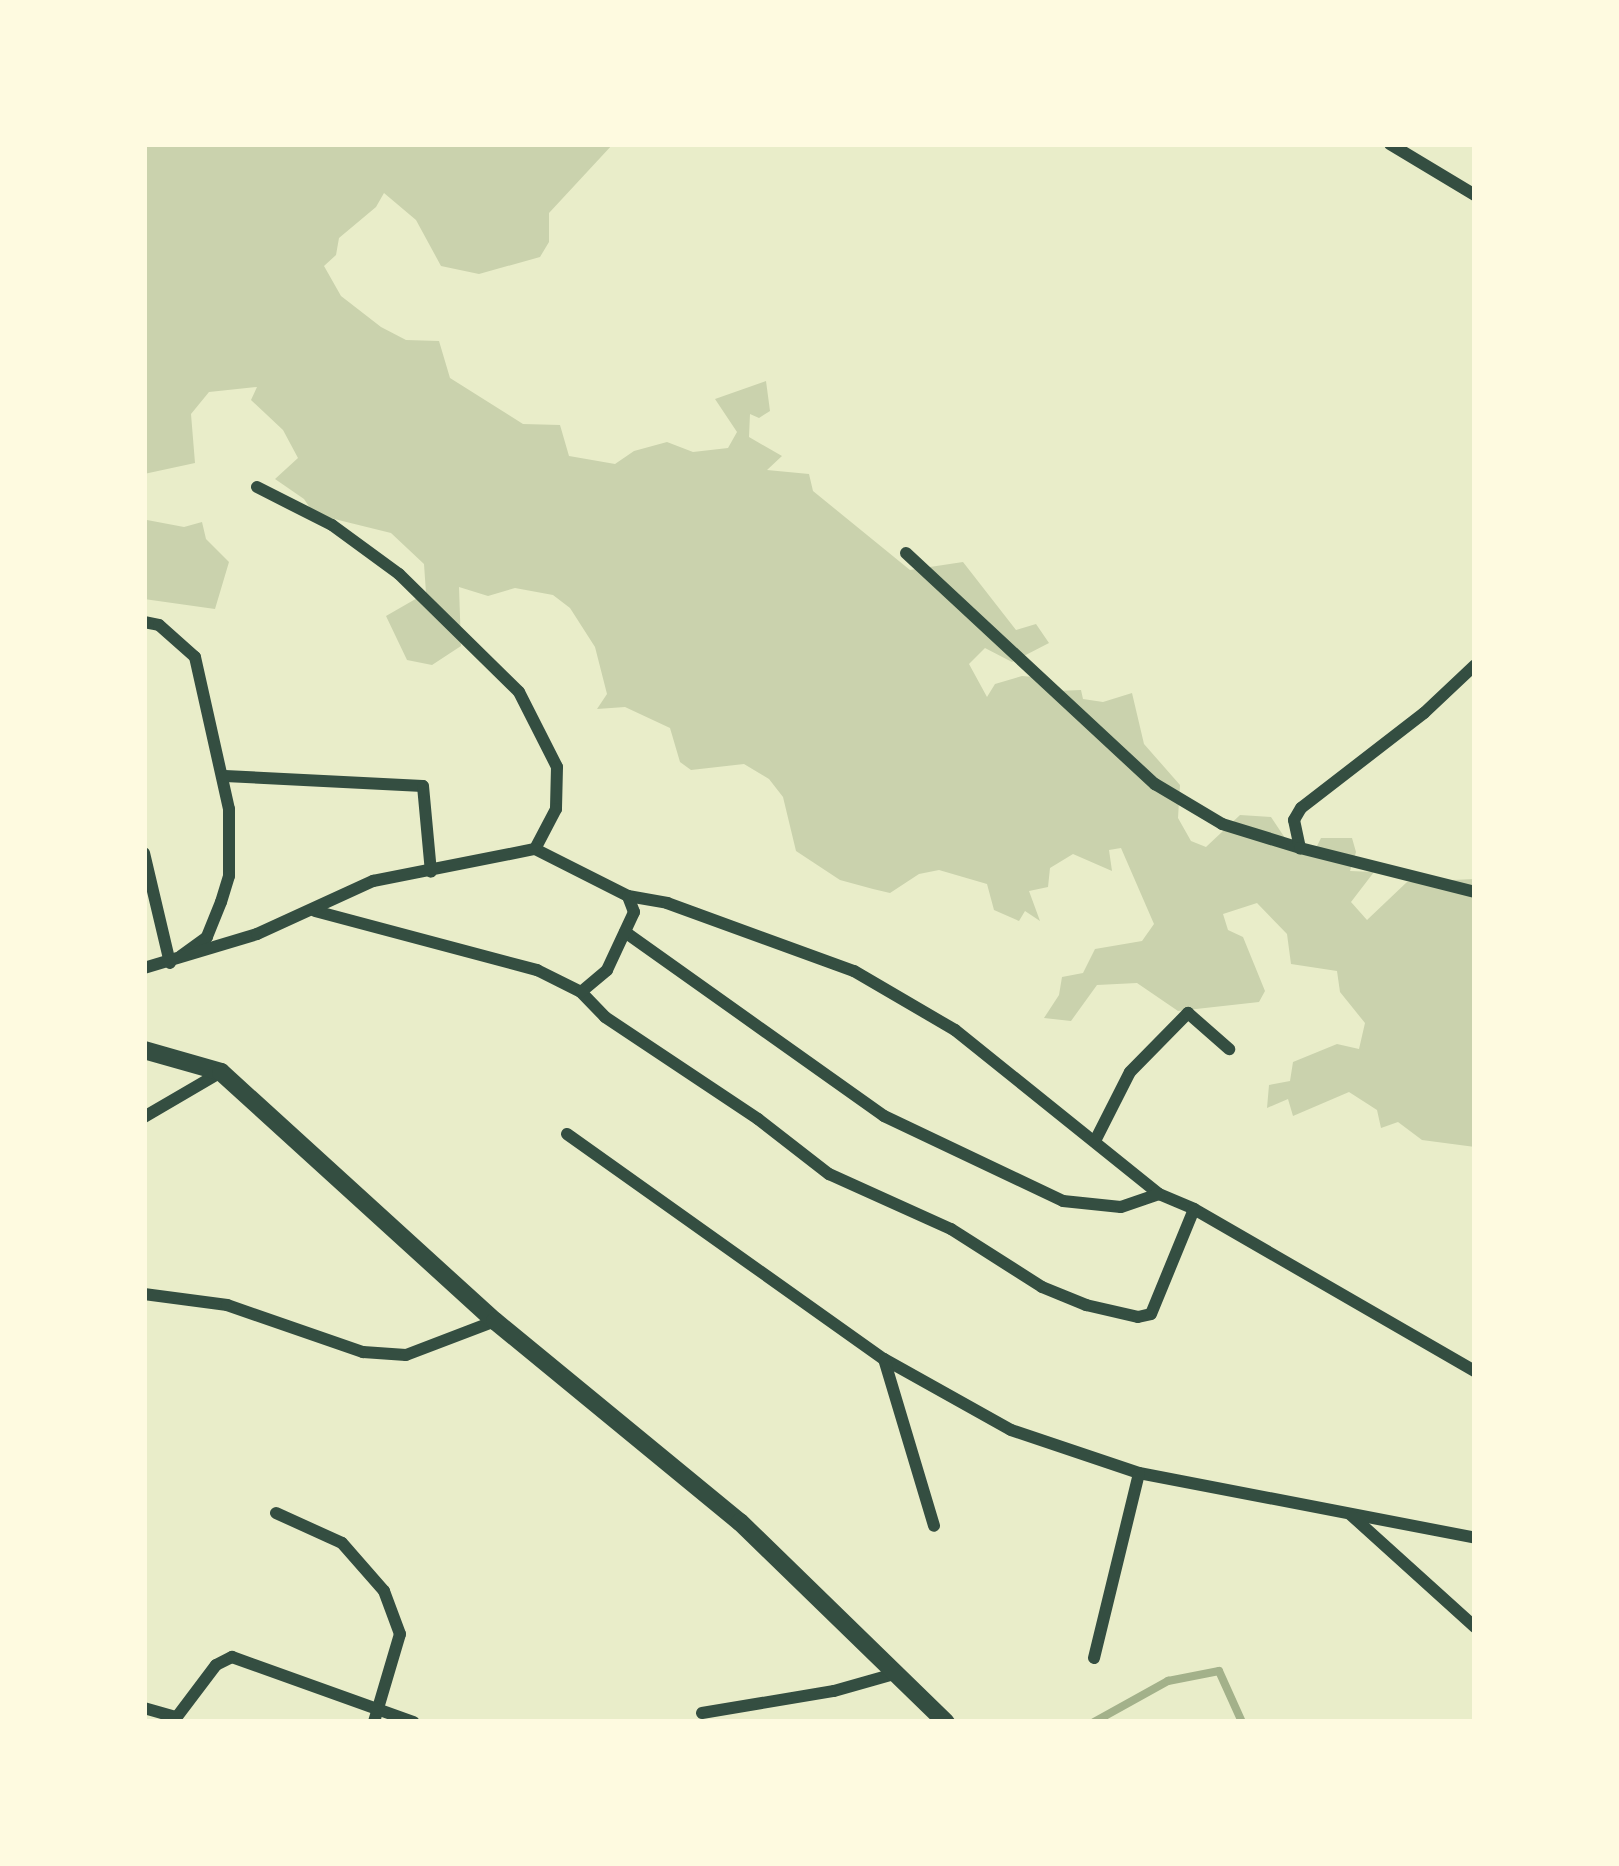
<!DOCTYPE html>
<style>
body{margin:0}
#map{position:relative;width:1619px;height:1866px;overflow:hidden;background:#e9edc9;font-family:Montserrat,sans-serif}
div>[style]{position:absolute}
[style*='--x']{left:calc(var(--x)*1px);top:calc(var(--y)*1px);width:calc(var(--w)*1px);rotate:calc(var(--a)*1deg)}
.green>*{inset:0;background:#cad2ad}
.stream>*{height:8px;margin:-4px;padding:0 4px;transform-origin:4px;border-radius:4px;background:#a3b18a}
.minor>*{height:12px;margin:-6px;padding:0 6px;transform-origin:6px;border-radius:6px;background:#344e41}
.tertiary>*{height:18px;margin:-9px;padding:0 9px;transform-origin:9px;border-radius:9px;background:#344e41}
span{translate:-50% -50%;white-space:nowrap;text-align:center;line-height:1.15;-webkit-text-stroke:12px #fefae0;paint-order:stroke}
.frame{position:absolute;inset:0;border:147px solid #fefae0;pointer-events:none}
</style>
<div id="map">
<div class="green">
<i style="clip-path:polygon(144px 144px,613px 144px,549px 213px,549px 242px,540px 257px,479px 274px,441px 266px,416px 220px,384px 193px,376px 207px,339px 238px,336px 255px,324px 266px,341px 296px,381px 327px,406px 340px,439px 341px,450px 378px,523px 424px,560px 425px,569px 456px,615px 464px,634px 451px,667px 442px,693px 452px,728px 448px,737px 432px,715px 399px,766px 381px,770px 411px,759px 418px,750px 414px,749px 437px,782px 456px,767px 470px,809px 474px,813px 491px,910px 570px,963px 562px,1016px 630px,1036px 624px,1049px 643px,1012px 662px,985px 648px,969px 664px,987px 697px,995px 684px,1022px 676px,1046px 678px,1057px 691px,1081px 690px,1083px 699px,1103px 702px,1132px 693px,1144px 744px,1180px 785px,1178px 818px,1191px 841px,1206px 847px,1240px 815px,1271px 817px,1291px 847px,1316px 848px,1321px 838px,1352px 838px,1356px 852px,1350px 871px,1374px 872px,1351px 902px,1367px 920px,1407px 882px,1475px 879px,1475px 1147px,1422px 1140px,1398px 1122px,1381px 1128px,1377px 1110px,1349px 1092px,1293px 1116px,1288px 1099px,1267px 1108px,1269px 1085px,1290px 1081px,1293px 1062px,1337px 1044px,1359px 1049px,1365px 1023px,1340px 992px,1337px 971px,1291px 964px,1287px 934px,1257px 903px,1223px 914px,1228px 930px,1243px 937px,1265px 991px,1259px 1002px,1178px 1011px,1137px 983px,1097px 985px,1071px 1021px,1044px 1018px,1059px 995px,1062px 977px,1083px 973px,1095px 949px,1142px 941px,1154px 924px,1121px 848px,1109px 850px,1112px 871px,1073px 854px,1050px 868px,1048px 887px,1029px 891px,1040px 921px,1025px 911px,1019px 921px,994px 910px,987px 884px,939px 870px,919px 874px,890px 893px,873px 889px,840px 880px,796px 851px,783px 797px,769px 779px,744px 764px,691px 770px,680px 762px,670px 728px,625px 707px,597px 709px,607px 694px,595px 647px,570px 608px,553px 595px,515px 588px,488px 596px,459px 587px,461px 646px,432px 665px,407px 660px,386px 616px,426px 593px,424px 564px,391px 533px,314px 514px,304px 499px,275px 479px,298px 458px,283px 430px,251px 400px,257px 387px,209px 392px,191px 414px,195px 463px,144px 474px)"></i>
<i style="clip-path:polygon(144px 508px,147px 520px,184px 527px,202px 522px,206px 539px,229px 562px,215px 609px,144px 599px)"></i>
</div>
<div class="stream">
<i style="--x:1094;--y:1722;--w:85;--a:-29"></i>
<i style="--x:1168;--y:1681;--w:52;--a:-11.1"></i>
<i style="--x:1219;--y:1671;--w:56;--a:65.7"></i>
</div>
<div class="minor">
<i style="--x:1390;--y:144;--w:99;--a:31"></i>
<i style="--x:257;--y:487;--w:84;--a:26.9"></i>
<i style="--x:332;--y:525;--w:83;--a:36.2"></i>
<i style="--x:399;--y:574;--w:168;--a:44.5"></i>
<i style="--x:519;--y:692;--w:84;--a:63.1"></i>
<i style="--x:557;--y:767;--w:42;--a:91.4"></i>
<i style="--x:556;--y:809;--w:45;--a:117.7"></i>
<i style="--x:906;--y:553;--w:340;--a:42.9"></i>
<i style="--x:1155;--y:784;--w:78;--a:30.8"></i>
<i style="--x:1222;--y:824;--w:82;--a:17.1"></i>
<i style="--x:144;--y:622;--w:15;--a:11"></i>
<i style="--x:159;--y:625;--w:48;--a:41.6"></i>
<i style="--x:195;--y:657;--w:156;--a:77.4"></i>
<i style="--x:229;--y:809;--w:67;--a:90"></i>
<i style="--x:229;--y:876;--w:27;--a:107"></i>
<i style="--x:221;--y:902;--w:38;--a:112"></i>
<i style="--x:207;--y:937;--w:32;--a:144"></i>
<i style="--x:1475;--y:665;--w:70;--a:136.7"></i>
<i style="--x:1424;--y:713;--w:155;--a:142.3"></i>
<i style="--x:1301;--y:808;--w:14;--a:120"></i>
<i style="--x:1294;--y:820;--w:29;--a:78"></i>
<i style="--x:1300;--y:848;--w:180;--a:14.1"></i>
<i style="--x:225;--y:776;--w:198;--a:2.9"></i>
<i style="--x:423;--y:786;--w:86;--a:84.7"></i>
<i style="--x:535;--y:849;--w:104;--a:26.8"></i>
<i style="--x:628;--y:896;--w:40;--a:10"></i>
<i style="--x:667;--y:903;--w:199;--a:20"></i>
<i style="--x:854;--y:971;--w:117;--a:30.3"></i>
<i style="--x:955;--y:1030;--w:262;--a:38.8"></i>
<i style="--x:1159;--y:1194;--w:38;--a:23"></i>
<i style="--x:1194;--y:1209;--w:324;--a:30"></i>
<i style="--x:144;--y:853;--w:113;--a:76.7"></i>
<i style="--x:315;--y:911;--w:230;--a:14.9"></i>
<i style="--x:537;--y:970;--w:49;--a:26.6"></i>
<i style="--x:581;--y:992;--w:35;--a:46"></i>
<i style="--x:605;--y:1017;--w:184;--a:33.7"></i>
<i style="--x:758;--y:1119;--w:90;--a:37.8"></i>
<i style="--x:829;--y:1174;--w:134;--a:24.3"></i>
<i style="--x:951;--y:1229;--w:108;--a:32.5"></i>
<i style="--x:1042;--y:1287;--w:48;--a:22.2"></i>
<i style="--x:1086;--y:1305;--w:53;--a:13"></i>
<i style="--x:1138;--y:1317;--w:13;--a:-13"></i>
<i style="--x:1151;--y:1314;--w:113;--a:-67.7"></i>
<i style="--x:625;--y:932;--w:318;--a:35.4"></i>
<i style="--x:884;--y:1116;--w:198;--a:25.4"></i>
<i style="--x:1063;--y:1201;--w:58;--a:5.9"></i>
<i style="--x:1121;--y:1207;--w:40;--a:-18.9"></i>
<i style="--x:144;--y:968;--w:118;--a:-16.7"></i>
<i style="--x:257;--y:934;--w:128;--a:-24.6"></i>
<i style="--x:373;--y:881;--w:165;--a:-11.2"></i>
<i style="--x:581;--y:992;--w:34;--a:-40"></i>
<i style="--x:607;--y:970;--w:64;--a:-65"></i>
<i style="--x:634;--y:912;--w:17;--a:-111"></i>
<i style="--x:144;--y:1117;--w:89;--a:-30.3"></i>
<i style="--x:567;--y:1134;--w:389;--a:35.4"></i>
<i style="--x:884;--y:1359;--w:145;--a:29.2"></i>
<i style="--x:1011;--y:1430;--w:135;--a:18.6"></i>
<i style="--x:1139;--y:1473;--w:342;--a:10.9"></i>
<i style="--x:1095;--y:1141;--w:77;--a:-63.1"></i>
<i style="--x:1130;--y:1072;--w:83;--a:-45.5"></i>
<i style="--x:1188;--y:1013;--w:55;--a:41.3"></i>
<i style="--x:144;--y:1294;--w:84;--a:7.5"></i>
<i style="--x:227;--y:1305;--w:144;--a:19.1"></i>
<i style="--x:363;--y:1352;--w:43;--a:4"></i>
<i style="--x:406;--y:1355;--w:95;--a:-20.9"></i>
<i style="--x:884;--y:1359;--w:174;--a:73.3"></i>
<i style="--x:276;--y:1513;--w:72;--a:24.4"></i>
<i style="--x:342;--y:1543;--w:64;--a:48.8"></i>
<i style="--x:384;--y:1591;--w:46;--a:69.6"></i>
<i style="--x:400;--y:1634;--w:92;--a:106.5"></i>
<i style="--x:1351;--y:1515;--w:167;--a:42.1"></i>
<i style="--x:1094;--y:1658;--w:190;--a:-76.3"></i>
<i style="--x:144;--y:1708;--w:33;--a:16"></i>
<i style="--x:702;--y:1713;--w:134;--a:-9.5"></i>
<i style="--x:834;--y:1691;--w:66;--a:-15.9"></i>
<i style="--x:173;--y:1722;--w:71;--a:-53"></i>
<i style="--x:216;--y:1665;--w:18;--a:-27"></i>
<i style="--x:232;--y:1657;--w:193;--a:19.7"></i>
</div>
<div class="tertiary">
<i style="--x:144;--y:1050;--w:80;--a:15.9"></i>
<i style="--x:221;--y:1072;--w:370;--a:42.3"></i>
<i style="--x:495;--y:1321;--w:317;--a:39.4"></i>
<i style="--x:740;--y:1522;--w:287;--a:44.2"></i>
</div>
<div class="frame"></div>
</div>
